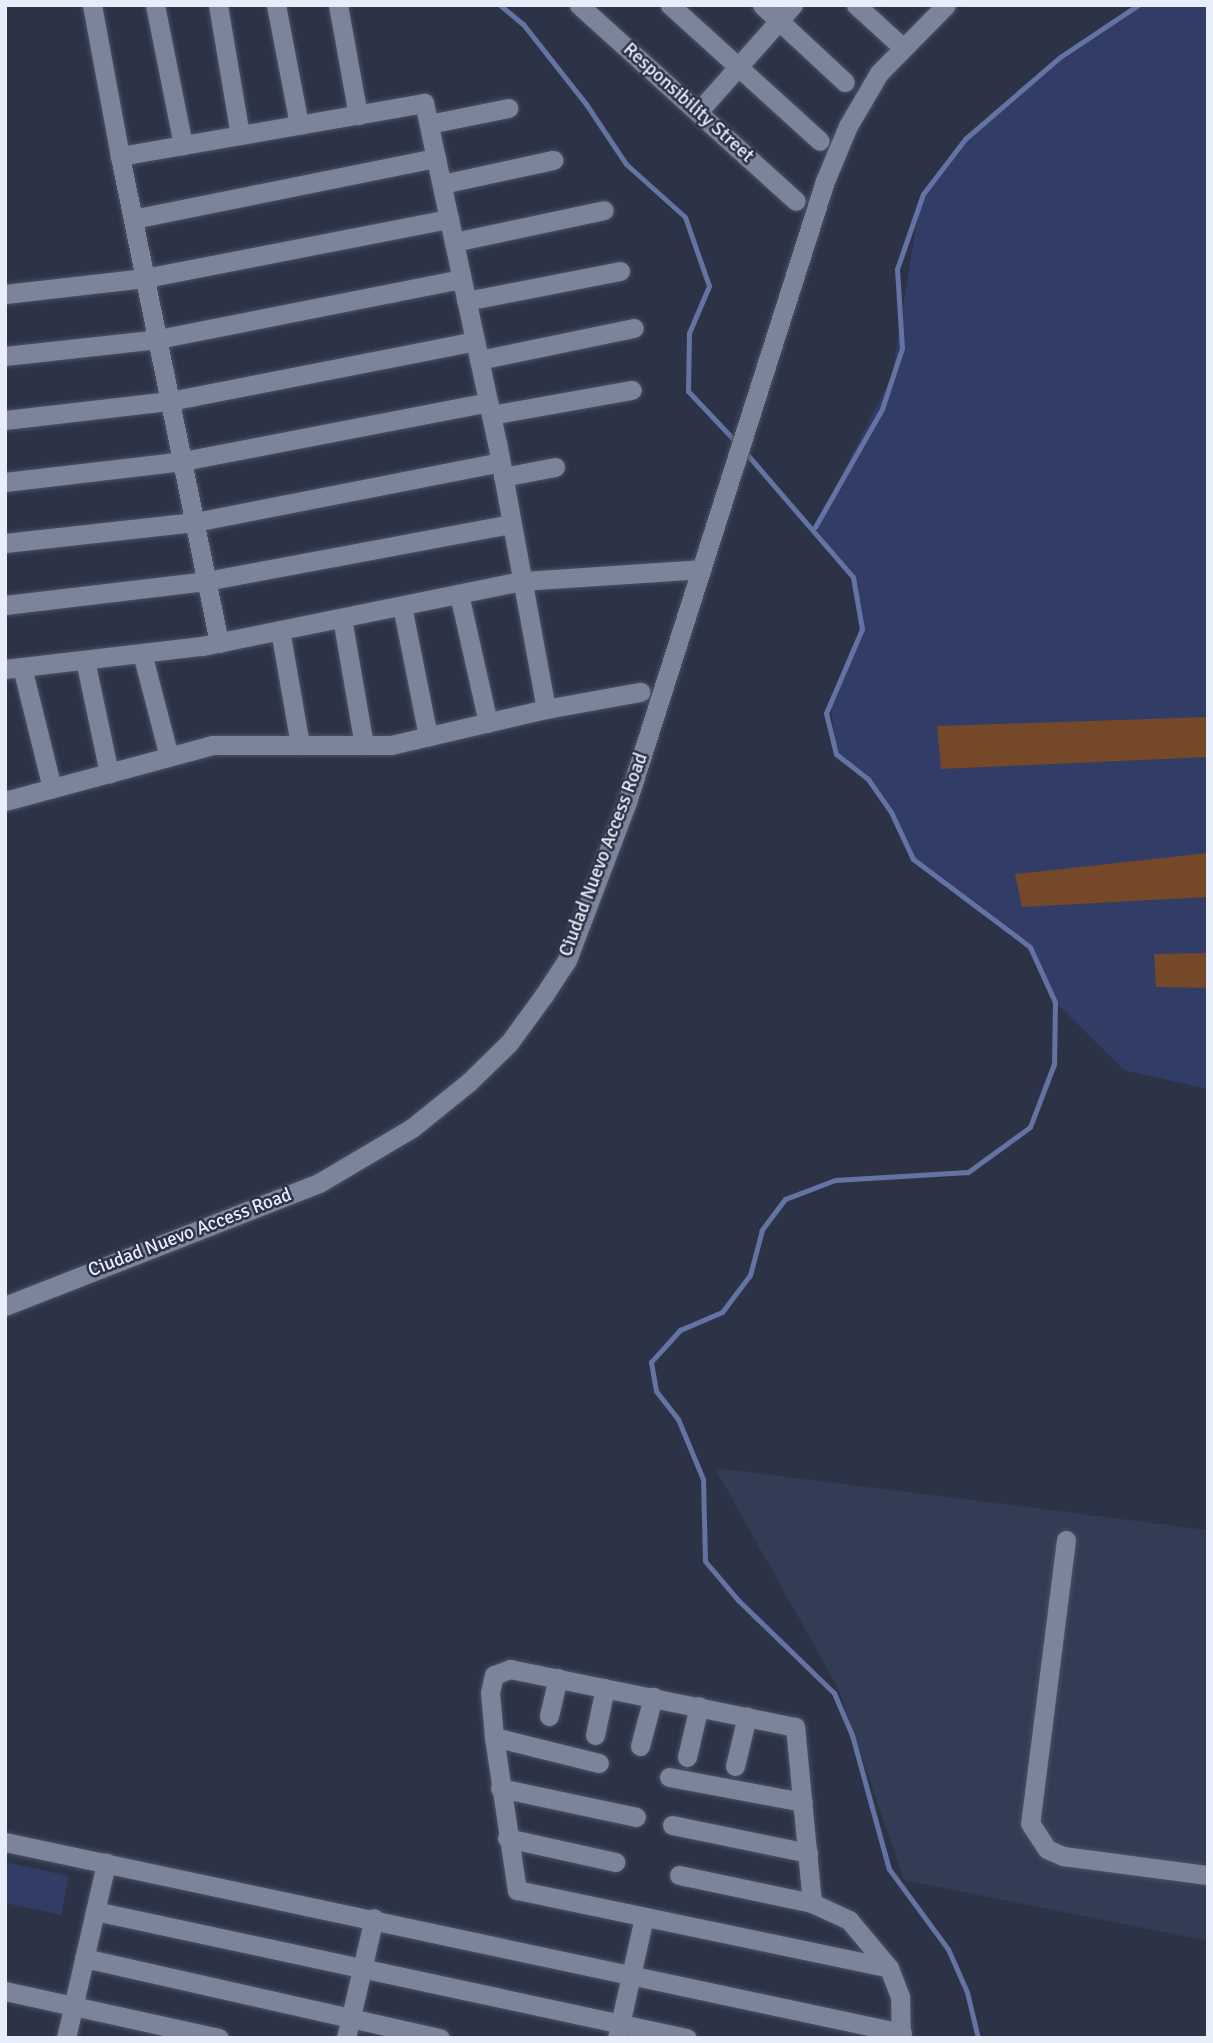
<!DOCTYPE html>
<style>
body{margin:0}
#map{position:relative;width:1213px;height:2043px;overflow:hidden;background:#2c3347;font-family:Signika,sans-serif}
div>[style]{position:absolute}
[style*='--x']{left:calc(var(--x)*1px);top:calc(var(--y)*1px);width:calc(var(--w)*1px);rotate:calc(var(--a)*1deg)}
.built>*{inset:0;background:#333c55}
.green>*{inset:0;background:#313d66}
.stream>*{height:5px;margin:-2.5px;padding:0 2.5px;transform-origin:2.5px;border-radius:2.5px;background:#6373a2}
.building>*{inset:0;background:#744828}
.roads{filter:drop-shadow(0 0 2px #4b5162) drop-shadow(0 0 2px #4b5162)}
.minor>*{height:19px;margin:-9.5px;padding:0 9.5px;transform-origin:9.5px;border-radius:9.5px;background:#7c849c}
span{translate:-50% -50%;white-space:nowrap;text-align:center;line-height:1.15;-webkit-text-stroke:5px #2c3347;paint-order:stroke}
.street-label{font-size:19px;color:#e8edfa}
.frame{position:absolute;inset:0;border:7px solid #e8edfa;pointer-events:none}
</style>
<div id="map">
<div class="built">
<i style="clip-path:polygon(715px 1468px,1208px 1530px,1208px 1941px,904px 1880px,838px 1688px)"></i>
</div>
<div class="green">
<i style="clip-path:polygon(1138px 5px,1208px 5px,1208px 1089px,1124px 1070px,1055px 1002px,1030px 947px,967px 904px,912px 855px,890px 810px,868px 779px,836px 754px,831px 704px,862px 628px,853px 577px,815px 527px,892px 376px,920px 202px,965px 139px,1060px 57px)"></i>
<i style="clip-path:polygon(5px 1862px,69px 1876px,61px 1915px,5px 1903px)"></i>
</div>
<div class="stream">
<i style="--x:500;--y:5;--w:30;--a:40"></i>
<i style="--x:523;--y:24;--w:102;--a:51.8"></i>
<i style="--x:586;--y:104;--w:72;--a:56.3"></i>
<i style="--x:626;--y:164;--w:79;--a:41.9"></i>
<i style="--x:685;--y:217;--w:73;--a:70.8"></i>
<i style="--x:709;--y:286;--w:51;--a:113.1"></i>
<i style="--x:689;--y:333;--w:58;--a:91"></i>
<i style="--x:688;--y:391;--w:70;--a:46.7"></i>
<i style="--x:745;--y:452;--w:165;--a:49.2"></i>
<i style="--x:853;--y:577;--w:53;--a:80.2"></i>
<i style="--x:862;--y:629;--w:91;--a:113.2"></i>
<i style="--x:826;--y:713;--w:42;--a:76.3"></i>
<i style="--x:836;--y:754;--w:41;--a:38"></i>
<i style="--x:868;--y:779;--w:40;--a:55.1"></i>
<i style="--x:891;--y:812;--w:52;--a:64.9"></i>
<i style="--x:913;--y:859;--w:146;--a:36.9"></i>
<i style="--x:1030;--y:947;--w:60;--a:65.6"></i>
<i style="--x:1055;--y:1002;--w:62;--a:90.9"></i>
<i style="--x:1054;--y:1064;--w:67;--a:110.9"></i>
<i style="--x:1030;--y:1127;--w:77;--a:144"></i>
<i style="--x:968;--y:1172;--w:133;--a:176.6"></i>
<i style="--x:835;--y:1180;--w:53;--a:159.2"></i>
<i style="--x:785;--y:1199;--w:39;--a:127"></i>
<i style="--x:762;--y:1230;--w:47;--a:104.9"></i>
<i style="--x:750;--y:1275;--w:46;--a:127.1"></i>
<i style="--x:722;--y:1312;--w:46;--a:156.8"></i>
<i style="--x:680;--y:1330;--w:43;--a:132.2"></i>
<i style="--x:651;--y:1362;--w:29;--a:80"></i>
<i style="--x:656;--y:1391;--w:36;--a:52"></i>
<i style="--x:678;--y:1419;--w:65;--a:67.4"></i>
<i style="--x:703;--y:1479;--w:82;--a:88.6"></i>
<i style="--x:705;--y:1561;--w:51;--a:49.8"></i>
<i style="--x:738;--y:1600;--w:134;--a:44.1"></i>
<i style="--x:834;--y:1693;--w:46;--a:66.8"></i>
<i style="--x:852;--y:1735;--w:139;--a:74.6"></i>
<i style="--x:889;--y:1869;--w:99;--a:53.6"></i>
<i style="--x:948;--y:1949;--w:47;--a:66.2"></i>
<i style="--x:967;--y:1992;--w:47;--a:76.6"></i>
<i style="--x:815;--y:527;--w:136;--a:-60.4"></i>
<i style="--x:882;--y:409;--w:64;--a:-71.8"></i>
<i style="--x:902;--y:348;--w:79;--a:-93.6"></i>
<i style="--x:897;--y:269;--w:79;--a:-70.9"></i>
<i style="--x:923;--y:194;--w:69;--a:-52.6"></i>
<i style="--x:965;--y:139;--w:125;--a:-40.8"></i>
<i style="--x:1060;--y:57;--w:94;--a:-33.7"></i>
</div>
<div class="building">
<i style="clip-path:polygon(1208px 717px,1208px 757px,941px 769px,937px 726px)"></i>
<i style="clip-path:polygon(1208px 853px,1208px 897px,1022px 907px,1015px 874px)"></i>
<i style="clip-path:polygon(1208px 953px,1208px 988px,1156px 987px,1154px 954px)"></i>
</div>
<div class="roads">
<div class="minor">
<i style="--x:92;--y:5;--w:154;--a:79.5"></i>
<i style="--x:155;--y:5;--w:143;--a:78.7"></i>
<i style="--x:218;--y:5;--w:132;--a:80.4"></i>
<i style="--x:276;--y:5;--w:122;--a:79.1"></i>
<i style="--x:338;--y:5;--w:112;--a:79.7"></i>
<i style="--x:579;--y:5;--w:292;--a:42.1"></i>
<i style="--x:670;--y:5;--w:202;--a:42.2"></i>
<i style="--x:762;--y:5;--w:113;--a:42.9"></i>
<i style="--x:856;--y:5;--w:62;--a:42.4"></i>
<i style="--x:698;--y:112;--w:143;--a:-48.4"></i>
<i style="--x:429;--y:124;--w:81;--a:-11.4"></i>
<i style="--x:442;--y:184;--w:114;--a:-12.2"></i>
<i style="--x:133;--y:219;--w:309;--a:-11.4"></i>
<i style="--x:454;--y:242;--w:153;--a:-12"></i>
<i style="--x:5;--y:294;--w:141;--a:-6.5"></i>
<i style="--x:145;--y:278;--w:310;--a:-11"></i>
<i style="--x:466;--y:301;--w:157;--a:-11"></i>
<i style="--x:5;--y:356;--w:154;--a:-6.3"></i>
<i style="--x:158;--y:339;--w:309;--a:-11.2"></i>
<i style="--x:479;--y:360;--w:158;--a:-11.7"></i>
<i style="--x:491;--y:415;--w:143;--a:-10.1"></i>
<i style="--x:5;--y:420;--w:166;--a:-6.6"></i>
<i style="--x:170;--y:401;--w:311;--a:-11.1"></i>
<i style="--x:503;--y:477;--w:53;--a:-10.9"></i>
<i style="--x:5;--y:482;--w:179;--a:-6.7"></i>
<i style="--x:183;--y:461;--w:311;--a:-10.9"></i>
<i style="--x:5;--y:543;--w:191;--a:-6.3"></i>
<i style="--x:195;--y:522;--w:311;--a:-11.1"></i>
<i style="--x:459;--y:594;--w:132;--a:77.3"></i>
<i style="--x:5;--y:605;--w:202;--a:-6.8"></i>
<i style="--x:206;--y:581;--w:310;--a:-10.6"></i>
<i style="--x:402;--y:606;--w:133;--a:78.7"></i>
<i style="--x:342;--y:618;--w:129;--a:80.2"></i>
<i style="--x:280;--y:630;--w:117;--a:80.1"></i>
<i style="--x:142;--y:653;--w:107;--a:75.4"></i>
<i style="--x:85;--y:660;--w:116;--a:78"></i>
<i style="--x:22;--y:667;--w:125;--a:76.1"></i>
<i style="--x:5;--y:669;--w:198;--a:-6.7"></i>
<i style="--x:202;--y:646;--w:327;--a:-11.5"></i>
<i style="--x:522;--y:581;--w:180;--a:-3.8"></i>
<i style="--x:546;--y:709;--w:96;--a:-10.3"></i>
<i style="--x:5;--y:801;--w:215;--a:-15.1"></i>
<i style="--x:213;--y:745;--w:178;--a:0"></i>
<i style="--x:391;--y:745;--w:159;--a:-13.1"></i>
<i style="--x:546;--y:709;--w:270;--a:-100.4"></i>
<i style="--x:497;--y:443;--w:348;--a:-102.1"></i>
<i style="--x:424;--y:103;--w:309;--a:170.1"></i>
<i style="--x:120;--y:156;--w:497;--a:78.5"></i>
<i style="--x:5;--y:1306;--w:337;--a:-21.4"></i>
<i style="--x:319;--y:1183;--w:108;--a:-30.6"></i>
<i style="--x:412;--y:1128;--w:73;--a:-38.9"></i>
<i style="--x:469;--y:1082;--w:56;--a:-44.3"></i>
<i style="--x:509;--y:1043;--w:59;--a:-53.9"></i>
<i style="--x:544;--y:995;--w:42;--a:-56.7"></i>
<i style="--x:567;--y:960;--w:172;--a:-69.2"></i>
<i style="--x:628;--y:799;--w:649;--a:-72.32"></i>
<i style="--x:825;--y:181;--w:60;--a:-67.3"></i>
<i style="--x:848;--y:126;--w:61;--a:-59.7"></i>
<i style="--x:879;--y:73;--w:95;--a:-45.4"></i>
<i style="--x:1066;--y:1540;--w:285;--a:97.2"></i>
<i style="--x:1030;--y:1823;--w:31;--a:57"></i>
<i style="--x:1047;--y:1849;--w:17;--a:24"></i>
<i style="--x:1063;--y:1856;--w:146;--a:7.5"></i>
<i style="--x:549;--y:1716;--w:39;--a:-77"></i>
<i style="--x:595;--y:1735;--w:48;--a:-78"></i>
<i style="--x:494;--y:1737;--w:108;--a:13.9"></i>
<i style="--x:640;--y:1746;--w:51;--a:-75.1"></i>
<i style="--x:687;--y:1757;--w:52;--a:-76.8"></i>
<i style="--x:735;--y:1766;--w:51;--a:-76.5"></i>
<i style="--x:669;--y:1777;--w:136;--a:10.6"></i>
<i style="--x:500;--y:1788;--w:139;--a:12"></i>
<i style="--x:672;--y:1825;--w:139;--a:11.6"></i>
<i style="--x:507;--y:1838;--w:111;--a:12.5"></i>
<i style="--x:5;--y:1842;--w:917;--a:12.02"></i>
<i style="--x:679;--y:1875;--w:136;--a:11.9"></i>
<i style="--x:812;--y:1903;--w:41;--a:24.7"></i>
<i style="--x:849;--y:1920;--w:62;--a:50.2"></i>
<i style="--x:889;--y:1968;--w:31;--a:69"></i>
<i style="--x:900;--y:1997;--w:41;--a:88.6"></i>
<i style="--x:812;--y:1903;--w:177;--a:-95.5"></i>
<i style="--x:795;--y:1727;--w:291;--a:-168.5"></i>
<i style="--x:510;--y:1669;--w:17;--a:159"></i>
<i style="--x:494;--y:1675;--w:17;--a:103"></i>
<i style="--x:490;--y:1692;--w:45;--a:84.9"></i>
<i style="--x:494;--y:1737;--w:155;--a:81.5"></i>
<i style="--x:517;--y:1890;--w:380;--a:11.8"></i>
<i style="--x:95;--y:1911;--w:605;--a:12.11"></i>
<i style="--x:84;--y:1958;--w:365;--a:12.7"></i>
<i style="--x:5;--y:1991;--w:219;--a:12.4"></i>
<i style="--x:66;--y:2038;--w:180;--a:-77.1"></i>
<i style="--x:346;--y:2038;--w:123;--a:-76.9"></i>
<i style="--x:617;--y:2038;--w:124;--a:-77.4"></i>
</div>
</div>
<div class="street-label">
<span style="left:688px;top:103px;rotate:42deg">Responsibility Street</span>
<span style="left:604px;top:855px;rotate:-69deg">Ciudad Nuevo Access Road</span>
<span style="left:190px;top:1233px;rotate:-21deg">Ciudad Nuevo Access Road</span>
</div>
<div class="frame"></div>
</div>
